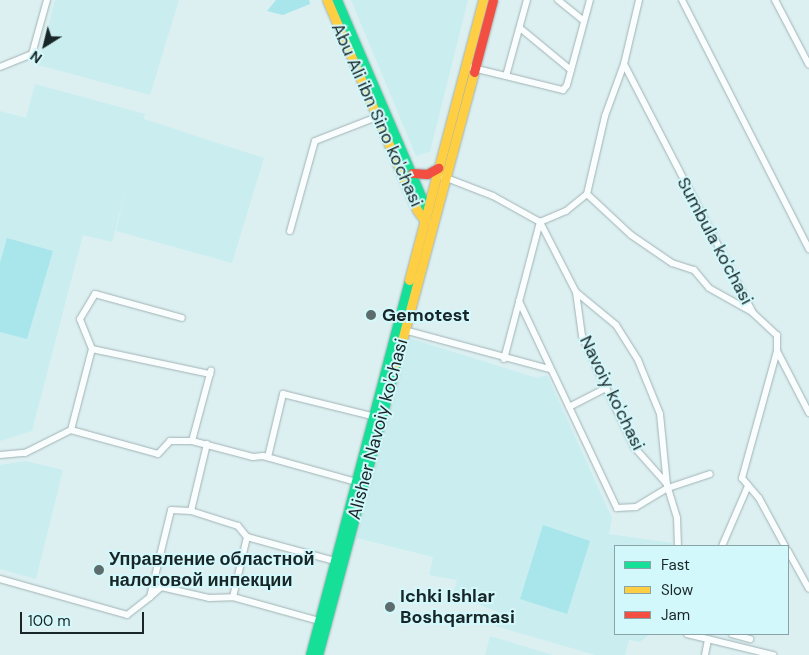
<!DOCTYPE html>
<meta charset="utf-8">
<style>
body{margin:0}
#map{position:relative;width:809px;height:655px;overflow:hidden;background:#dcf0f2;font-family:"DM Sans",sans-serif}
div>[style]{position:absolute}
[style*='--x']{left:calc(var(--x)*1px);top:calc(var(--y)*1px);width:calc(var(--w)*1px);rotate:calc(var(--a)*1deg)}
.built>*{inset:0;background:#caedf0}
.green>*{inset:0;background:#a8e6eb}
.roads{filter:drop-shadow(0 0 1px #a2b2b3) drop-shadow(0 0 1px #a2b2b3)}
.street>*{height:6px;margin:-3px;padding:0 3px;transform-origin:3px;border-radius:3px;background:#fafdfd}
.fast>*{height:9px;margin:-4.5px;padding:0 4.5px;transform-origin:4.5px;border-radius:4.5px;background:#16e098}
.slow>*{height:9px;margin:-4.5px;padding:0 4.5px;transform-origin:4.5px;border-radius:4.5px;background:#ffcf43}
.jam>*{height:9px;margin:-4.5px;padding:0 4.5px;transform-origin:4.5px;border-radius:4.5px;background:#f24e42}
.dots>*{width:14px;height:14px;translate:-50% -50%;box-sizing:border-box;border:2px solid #d3f8fb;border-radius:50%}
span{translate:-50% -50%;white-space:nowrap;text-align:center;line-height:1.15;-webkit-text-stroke:4px #d3f8fb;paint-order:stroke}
.street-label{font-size:18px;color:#182627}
.poi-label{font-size:18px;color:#182627;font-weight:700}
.left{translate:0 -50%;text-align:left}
.legend{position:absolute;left:614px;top:545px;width:175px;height:90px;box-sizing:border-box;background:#d3f8fb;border:1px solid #88a4a6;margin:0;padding:6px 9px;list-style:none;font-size:15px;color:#182627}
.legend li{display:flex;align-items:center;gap:10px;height:25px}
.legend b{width:25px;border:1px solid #88a4a6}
.north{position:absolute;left:20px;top:20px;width:50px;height:50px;-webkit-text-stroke:4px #d3f8fb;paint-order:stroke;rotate:216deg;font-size:14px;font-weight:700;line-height:20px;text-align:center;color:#182627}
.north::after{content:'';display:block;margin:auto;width:18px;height:22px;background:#182627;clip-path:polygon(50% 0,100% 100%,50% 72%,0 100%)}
.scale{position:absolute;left:20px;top:612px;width:124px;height:22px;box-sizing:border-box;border:2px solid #182627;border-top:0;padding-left:6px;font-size:15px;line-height:18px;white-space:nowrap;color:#182627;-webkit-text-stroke:4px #d3f8fb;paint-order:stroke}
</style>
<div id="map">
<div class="built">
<i style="clip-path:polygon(55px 0,179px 0,150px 95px,38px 65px)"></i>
<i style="clip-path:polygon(351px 0,468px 0,430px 152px,416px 156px)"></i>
<i style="clip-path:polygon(35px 84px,145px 114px,144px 119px,264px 158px,232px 263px,116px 231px,127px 185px,112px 242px,83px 235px,32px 431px,0 441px,0 111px,26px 118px)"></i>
<i style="clip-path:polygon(409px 338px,537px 378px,547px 375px,612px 518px,609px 534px,673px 543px,672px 546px,615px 546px,615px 634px,650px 634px,640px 642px,629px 640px,625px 655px,595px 655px,495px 626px,498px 612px,453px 594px,457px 580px,429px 575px,433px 557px,357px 538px)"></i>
<i style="clip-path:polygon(25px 461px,63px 470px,36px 579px,0 569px,0 465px)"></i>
<i style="clip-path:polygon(490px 636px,553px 655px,485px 655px)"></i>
</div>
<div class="green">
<i style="clip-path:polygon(276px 0,309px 0,310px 4px,283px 15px,267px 11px)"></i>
<i style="clip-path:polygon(7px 238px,53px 251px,27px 339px,0 332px,0 263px)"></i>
<i style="clip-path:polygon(543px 525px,590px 541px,567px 614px,520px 599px)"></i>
</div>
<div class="roads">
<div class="street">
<i style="--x:558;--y:0;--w:33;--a:39"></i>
<i style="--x:682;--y:0;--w:280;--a:63"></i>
<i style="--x:775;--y:0;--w:73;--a:62.4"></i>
<i style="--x:520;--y:28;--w:66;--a:39.5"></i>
<i style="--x:624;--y:64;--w:280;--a:62.6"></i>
<i style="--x:753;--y:313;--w:33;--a:43"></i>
<i style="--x:777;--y:335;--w:16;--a:90"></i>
<i style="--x:777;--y:351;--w:70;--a:62.7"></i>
<i style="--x:465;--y:66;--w:101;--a:13.8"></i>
<i style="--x:563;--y:90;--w:6;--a:-51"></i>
<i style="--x:567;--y:85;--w:88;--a:-74.9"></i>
<i style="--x:0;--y:67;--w:35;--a:-22"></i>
<i style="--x:32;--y:54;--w:56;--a:-74.5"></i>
<i style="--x:506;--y:76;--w:79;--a:-74.6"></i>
<i style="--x:444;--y:177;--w:53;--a:21.2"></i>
<i style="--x:493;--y:196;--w:54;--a:29"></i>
<i style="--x:540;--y:222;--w:28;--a:-23"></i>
<i style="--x:566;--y:211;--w:27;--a:-39"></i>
<i style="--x:587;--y:194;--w:80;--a:-77"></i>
<i style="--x:605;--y:116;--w:55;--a:-69.9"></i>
<i style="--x:624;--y:64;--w:66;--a:-76.8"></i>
<i style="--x:587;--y:194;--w:60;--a:43"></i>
<i style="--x:631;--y:235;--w:50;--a:34.3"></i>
<i style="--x:672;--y:263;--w:23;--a:18"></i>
<i style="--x:694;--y:270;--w:23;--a:50"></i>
<i style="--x:709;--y:288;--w:49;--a:29.2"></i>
<i style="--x:540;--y:222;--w:79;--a:62.8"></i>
<i style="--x:576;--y:292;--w:52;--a:39.5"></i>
<i style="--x:616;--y:325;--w:41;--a:57.8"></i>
<i style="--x:638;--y:360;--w:58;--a:67.8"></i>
<i style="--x:660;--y:414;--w:71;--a:84.4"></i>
<i style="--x:667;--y:485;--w:34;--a:73"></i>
<i style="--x:677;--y:518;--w:28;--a:88"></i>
<i style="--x:290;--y:231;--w:93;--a:-74.5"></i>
<i style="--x:315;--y:141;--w:69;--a:-21.3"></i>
<i style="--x:576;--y:292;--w:44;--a:82.2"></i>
<i style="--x:582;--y:336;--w:57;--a:65.2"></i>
<i style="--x:606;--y:388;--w:67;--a:64.2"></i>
<i style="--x:635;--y:448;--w:48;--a:48.4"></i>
<i style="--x:519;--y:301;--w:229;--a:64.7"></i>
<i style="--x:617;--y:508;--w:19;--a:-3"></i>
<i style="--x:636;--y:507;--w:37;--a:-31"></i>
<i style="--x:668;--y:488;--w:44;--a:-18.4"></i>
<i style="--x:404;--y:330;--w:151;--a:15"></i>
<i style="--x:92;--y:349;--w:32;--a:-112"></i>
<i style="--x:80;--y:319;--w:29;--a:-59"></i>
<i style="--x:95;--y:294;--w:90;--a:15.4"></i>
<i style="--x:92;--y:349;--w:121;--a:12"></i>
<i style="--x:777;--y:351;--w:132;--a:105.4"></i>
<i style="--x:742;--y:478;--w:26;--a:50"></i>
<i style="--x:759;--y:498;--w:55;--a:61.6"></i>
<i style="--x:504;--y:359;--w:142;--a:-75.3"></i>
<i style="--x:569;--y:407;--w:42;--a:-27.2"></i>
<i style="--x:71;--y:430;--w:90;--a:15.4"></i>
<i style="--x:158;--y:454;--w:18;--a:-47"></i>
<i style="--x:170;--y:441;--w:22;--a:0"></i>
<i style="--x:192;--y:441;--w:63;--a:14.7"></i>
<i style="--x:253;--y:457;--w:10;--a:-6"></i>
<i style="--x:263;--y:456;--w:101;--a:15.6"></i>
<i style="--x:71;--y:430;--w:84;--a:-75.5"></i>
<i style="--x:192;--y:441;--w:73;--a:-75"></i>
<i style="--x:0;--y:455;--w:25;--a:-5"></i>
<i style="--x:25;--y:453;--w:51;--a:-26.6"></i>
<i style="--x:268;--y:457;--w:65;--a:-76.6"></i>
<i style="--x:283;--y:394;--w:96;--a:13.9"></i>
<i style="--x:191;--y:511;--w:69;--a:-76.6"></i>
<i style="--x:722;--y:546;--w:65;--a:-66.6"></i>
<i style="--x:788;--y:551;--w:43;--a:61.1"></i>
<i style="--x:0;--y:579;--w:132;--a:15.8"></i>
<i style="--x:127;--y:615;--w:29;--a:-38"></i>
<i style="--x:150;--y:597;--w:89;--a:-76.4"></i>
<i style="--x:171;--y:510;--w:20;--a:3"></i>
<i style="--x:191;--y:511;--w:49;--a:17.7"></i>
<i style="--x:238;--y:526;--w:14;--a:51"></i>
<i style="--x:247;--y:537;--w:91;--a:15.3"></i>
<i style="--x:150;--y:597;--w:15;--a:-42"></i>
<i style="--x:161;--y:587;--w:49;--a:12.9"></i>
<i style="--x:209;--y:598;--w:24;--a:-2"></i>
<i style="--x:233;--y:597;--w:89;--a:15.6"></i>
<i style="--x:233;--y:597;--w:62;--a:-76.9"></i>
<i style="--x:687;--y:634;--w:89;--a:13.7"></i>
<i style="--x:732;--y:634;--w:19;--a:16"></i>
<i style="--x:705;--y:655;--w:16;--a:-79"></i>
</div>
<div class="fast">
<i style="--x:337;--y:0;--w:228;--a:66.8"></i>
<i style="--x:310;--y:655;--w:388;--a:-75.2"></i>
<i style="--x:318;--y:655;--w:302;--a:-75"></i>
</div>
<div class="slow">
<i style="--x:327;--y:0;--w:228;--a:66.8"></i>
<i style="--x:417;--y:210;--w:14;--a:54"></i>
<i style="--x:409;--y:280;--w:290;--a:-75.2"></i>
<i style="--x:396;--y:363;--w:301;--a:-75"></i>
</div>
<div class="jam">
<i style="--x:474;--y:72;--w:74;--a:-75.2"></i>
<i style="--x:412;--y:173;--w:15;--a:4"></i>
<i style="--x:427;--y:174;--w:13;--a:-29"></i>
</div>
</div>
<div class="dots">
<i style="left:371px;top:315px;background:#5d6d6e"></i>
<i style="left:99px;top:570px;background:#5d6d6e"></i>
<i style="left:390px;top:607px;background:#5d6d6e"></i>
</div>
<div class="street-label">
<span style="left:377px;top:115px;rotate:66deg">Abu Ali ibn Sino ko'chasi</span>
<span style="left:715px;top:241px;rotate:62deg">Sumbula ko'chasi</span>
<span style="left:612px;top:393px;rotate:64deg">Navoiy ko'chasi</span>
<span style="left:378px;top:429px;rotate:-75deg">Alisher Navoiy ko'chasi</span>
</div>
<div class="poi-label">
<span class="left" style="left:382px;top:315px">Gemotest</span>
<span class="left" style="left:109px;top:570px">Управление областной<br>налоговой инпекции</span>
<span class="left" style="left:400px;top:607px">Ichki Ishlar<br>Boshqarmasi</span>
</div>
<ul class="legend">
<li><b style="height:6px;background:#16e098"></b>Fast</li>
<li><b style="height:6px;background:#ffcf43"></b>Slow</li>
<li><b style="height:6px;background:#f24e42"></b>Jam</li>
</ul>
<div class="north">N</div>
<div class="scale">100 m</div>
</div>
